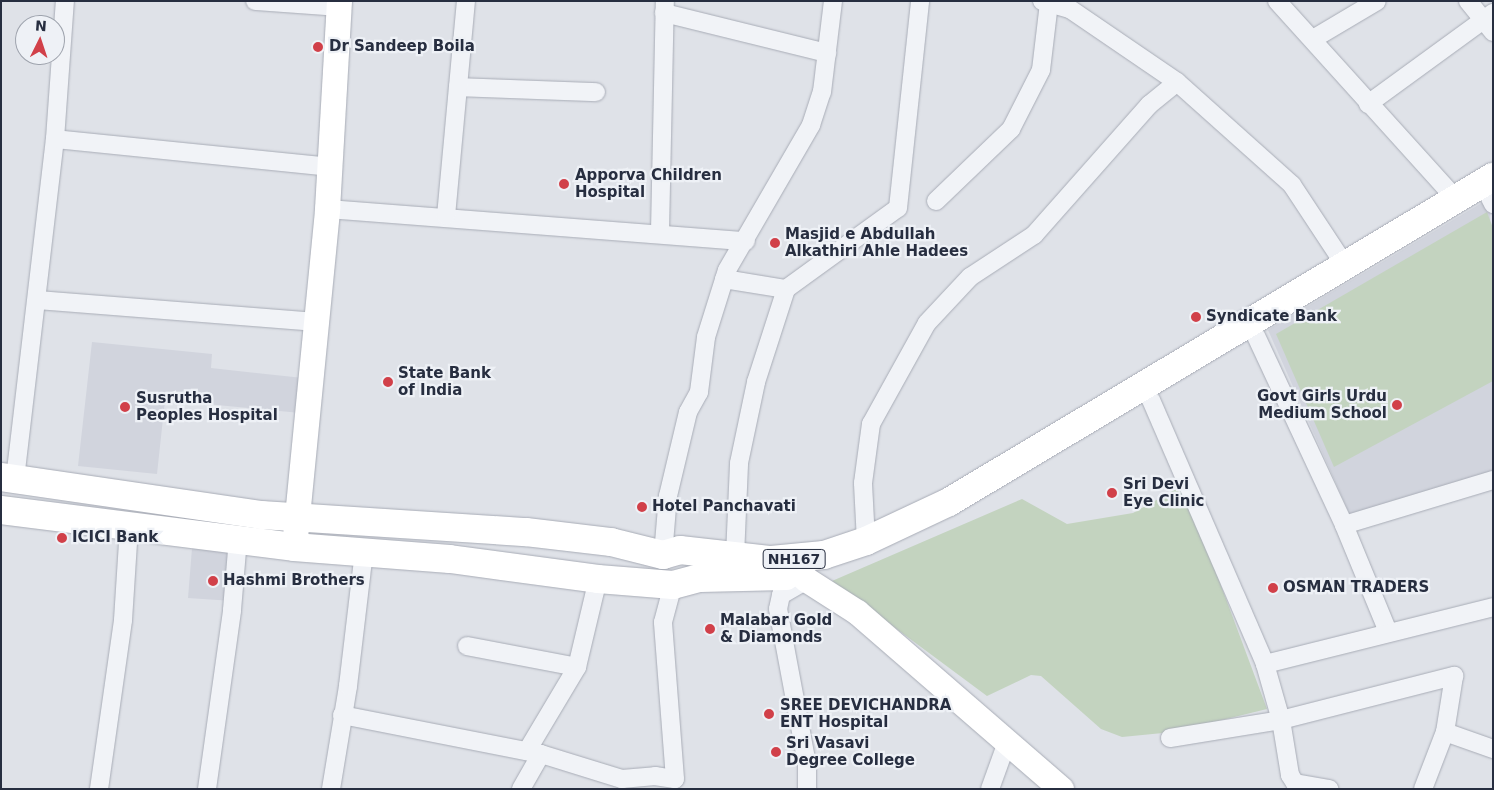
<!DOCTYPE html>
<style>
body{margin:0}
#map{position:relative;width:1494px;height:790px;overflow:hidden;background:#dfe2e8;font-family:"DejaVu Sans",sans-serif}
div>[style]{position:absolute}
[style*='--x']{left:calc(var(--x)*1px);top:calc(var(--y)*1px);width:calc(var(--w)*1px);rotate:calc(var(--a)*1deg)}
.built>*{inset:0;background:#d1d4dd}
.green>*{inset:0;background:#c3d3bf}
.roads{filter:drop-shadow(0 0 1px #a8acb6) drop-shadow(0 0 1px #a8acb6)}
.street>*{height:18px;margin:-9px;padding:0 9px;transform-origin:9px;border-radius:9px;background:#f1f3f7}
.secondary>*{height:25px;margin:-12.5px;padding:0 12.5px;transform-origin:12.5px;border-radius:12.5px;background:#fff}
.highway>*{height:28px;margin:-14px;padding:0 14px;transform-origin:14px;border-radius:14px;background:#fff}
.dots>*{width:14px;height:14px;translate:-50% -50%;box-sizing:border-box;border:2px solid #eef1f6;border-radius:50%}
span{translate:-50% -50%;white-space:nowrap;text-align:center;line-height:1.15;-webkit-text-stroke:4.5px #eef1f6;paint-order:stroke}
.shield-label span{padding:1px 4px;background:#eef1f6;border:1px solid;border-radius:4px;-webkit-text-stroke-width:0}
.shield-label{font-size:14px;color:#272e40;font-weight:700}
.poi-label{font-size:15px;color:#272e40;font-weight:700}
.left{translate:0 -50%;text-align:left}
.right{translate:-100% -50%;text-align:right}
.frame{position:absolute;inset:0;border:2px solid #272e40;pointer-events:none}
.north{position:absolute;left:15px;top:15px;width:50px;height:50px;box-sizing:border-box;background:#eef1f6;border:1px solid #9ea3ad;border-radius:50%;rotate:4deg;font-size:14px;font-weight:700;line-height:20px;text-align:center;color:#272e40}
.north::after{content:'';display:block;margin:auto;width:18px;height:22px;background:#d14049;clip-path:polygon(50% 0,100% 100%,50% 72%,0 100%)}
</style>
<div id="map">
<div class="built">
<i style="clip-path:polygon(1490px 198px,1493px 480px,1350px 515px,1268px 330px)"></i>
<i style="clip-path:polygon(92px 342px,212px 354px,211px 368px,303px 378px,300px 413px,165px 400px,157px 474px,78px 466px)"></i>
<i style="clip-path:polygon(193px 536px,237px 540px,233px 601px,188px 598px)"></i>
</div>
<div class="green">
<i style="clip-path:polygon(1487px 212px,1493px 228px,1493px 381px,1334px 467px,1276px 334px)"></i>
<i style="clip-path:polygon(1178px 488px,1194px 513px,1267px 709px,1173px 732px,1122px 737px,1101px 729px,1041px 676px,1031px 675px,987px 696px,832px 581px,1022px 499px,1067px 524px,1133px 513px)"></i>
</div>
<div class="roads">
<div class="street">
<i style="--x:255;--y:1;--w:83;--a:4.1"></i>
<i style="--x:1042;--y:1;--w:29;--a:16"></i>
<i style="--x:1070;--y:9;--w:130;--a:34.3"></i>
<i style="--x:1177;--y:82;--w:154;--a:41.8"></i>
<i style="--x:1292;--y:185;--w:98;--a:56.6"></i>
<i style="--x:1277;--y:1;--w:268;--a:47.9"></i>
<i style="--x:1468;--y:1;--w:40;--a:51"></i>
<i style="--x:664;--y:13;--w:168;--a:13.8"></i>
<i style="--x:1313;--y:39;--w:74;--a:-30.7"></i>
<i style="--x:458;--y:87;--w:138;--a:2.1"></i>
<i style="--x:1368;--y:104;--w:155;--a:-36.1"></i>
<i style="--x:55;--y:139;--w:276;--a:5.8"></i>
<i style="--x:1490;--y:198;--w:7;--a:63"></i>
<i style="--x:936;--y:201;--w:104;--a:-43.8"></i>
<i style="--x:1011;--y:129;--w:66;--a:-63"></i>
<i style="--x:1041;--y:70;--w:67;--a:-83.2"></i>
<i style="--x:327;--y:209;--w:420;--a:4.4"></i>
<i style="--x:446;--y:216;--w:216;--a:-84.7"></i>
<i style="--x:660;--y:232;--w:231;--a:-88.8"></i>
<i style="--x:724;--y:279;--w:63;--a:9.2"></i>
<i style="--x:786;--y:289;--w:138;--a:-35.9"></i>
<i style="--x:898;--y:208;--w:208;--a:-83.9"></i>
<i style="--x:37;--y:300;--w:278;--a:4.5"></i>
<i style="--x:1256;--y:336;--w:208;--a:65"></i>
<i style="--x:1344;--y:525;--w:116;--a:67.6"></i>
<i style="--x:1151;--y:400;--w:288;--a:66.6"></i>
<i style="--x:1265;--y:664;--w:235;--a:-14"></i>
<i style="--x:15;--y:479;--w:342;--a:-83.3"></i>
<i style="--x:55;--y:139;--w:138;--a:-85.9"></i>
<i style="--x:1344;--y:525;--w:156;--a:-16.8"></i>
<i style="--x:866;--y:541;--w:58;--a:-93"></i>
<i style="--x:863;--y:483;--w:60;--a:-82.3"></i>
<i style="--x:871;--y:424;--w:115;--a:-61"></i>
<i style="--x:927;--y:323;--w:63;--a:-46.9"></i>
<i style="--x:970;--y:277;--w:77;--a:-33.3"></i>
<i style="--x:1034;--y:235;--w:174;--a:-48.5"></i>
<i style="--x:1149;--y:105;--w:36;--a:-39"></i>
<i style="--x:663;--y:555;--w:59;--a:-85.2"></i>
<i style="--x:668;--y:496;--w:86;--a:-76.6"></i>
<i style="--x:688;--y:412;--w:23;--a:-61"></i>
<i style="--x:699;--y:392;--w:55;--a:-82.7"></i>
<i style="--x:706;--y:337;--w:70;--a:-72.6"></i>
<i style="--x:727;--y:270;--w:168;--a:-59.9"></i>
<i style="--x:811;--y:125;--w:35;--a:-72"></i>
<i style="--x:822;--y:92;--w:92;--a:-83.1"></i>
<i style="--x:735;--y:556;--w:93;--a:-87.5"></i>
<i style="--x:739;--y:463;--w:83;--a:-78.1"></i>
<i style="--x:756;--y:382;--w:98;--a:-72.1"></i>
<i style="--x:807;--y:580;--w:30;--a:150"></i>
<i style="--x:781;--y:595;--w:14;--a:102"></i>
<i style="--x:778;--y:609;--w:158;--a:79.4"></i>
<i style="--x:807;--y:764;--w:25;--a:90"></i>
<i style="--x:467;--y:646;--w:112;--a:10.8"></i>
<i style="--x:1265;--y:664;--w:58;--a:74.1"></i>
<i style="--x:1281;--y:720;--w:179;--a:-14.3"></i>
<i style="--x:1454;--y:676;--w:57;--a:99.1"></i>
<i style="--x:342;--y:715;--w:203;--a:11.1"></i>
<i style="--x:1170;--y:738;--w:112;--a:-9.2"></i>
<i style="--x:1281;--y:720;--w:56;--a:80.7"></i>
<i style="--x:1290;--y:775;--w:9;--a:58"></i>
<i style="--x:1295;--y:783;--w:35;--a:10"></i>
<i style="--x:527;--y:751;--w:98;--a:-59.2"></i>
<i style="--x:577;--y:667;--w:90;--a:-76.6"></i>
<i style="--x:99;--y:789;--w:171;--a:-81.9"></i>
<i style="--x:123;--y:620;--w:93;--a:-86.3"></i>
<i style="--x:207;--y:789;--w:181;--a:-82"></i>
<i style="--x:232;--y:610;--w:72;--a:-85.2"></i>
<i style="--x:331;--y:789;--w:104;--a:-80.6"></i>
<i style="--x:348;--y:686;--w:136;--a:-83.2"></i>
<i style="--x:521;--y:789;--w:40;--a:-60.3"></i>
<i style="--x:541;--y:754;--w:85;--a:17.2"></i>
<i style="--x:622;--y:779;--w:33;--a:-5"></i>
<i style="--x:655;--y:776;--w:20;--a:9"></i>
<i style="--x:675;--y:779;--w:157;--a:-94.4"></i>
<i style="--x:663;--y:622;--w:38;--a:-75"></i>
<i style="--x:990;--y:789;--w:50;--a:-70.1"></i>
<i style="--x:1423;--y:789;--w:61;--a:-68.9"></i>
<i style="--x:1445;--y:732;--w:51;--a:19.5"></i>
</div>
<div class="secondary">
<i style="--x:294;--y:547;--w:340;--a:-84.4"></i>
<i style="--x:327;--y:209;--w:208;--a:-86.7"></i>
<i style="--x:781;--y:559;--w:33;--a:39"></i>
<i style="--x:807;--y:580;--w:59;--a:32.6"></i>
<i style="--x:857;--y:612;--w:270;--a:40.9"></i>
</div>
<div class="highway">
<i style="--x:1;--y:477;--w:263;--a:8.3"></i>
<i style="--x:261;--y:515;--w:266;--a:3.7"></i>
<i style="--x:526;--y:532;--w:86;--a:6.7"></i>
<i style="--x:611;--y:542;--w:54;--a:14"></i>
<i style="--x:663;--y:555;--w:18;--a:-16"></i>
<i style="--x:680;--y:550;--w:92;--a:6.3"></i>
<i style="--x:771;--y:560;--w:53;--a:-5.4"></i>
<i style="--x:824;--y:555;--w:44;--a:-18.4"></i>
<i style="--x:866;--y:541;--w:92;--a:-25.2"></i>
<i style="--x:949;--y:502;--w:634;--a:-30.86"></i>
<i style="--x:1;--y:510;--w:295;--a:7.2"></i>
<i style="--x:294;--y:547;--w:156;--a:4.4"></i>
<i style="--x:450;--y:559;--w:149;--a:7.7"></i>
<i style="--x:598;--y:579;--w:75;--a:4.6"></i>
<i style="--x:673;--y:585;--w:28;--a:-15"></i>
<i style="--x:700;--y:578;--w:86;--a:-1.3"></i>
</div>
</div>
<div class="dots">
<i style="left:318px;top:47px;background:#d14049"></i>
<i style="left:564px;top:184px;background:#d14049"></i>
<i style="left:775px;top:243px;background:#d14049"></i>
<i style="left:1196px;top:317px;background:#d14049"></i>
<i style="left:388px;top:382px;background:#d14049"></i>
<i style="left:1397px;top:405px;background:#d14049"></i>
<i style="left:125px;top:407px;background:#d14049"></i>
<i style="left:1112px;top:493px;background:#d14049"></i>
<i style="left:642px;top:507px;background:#d14049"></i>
<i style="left:62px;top:538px;background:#d14049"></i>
<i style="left:213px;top:581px;background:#d14049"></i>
<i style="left:1273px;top:588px;background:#d14049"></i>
<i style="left:710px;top:629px;background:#d14049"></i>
<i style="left:769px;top:714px;background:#d14049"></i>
<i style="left:776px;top:752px;background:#d14049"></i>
</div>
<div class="shield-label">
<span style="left:794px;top:559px">NH167</span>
</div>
<div class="poi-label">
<span class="left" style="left:329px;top:47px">Dr Sandeep Boila</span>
<span class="left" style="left:575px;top:184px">Apporva Children<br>Hospital</span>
<span class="left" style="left:785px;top:243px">Masjid e Abdullah<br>Alkathiri Ahle Hadees</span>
<span class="left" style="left:1206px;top:317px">Syndicate Bank</span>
<span class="left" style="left:398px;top:382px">State Bank<br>of India</span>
<span class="right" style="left:1387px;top:405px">Govt Girls Urdu<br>Medium School</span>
<span class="left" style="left:136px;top:407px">Susrutha<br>Peoples Hospital</span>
<span class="left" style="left:1123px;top:493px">Sri Devi<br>Eye Clinic</span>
<span class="left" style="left:652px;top:507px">Hotel Panchavati</span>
<span class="left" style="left:72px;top:538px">ICICI Bank</span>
<span class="left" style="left:223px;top:581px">Hashmi Brothers</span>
<span class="left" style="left:1283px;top:588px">OSMAN TRADERS</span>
<span class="left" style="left:720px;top:629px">Malabar Gold<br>&amp; Diamonds</span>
<span class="left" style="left:780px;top:714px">SREE DEVICHANDRA<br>ENT Hospital</span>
<span class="left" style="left:786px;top:752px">Sri Vasavi<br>Degree College</span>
</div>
<div class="frame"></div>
<div class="north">N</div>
</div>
